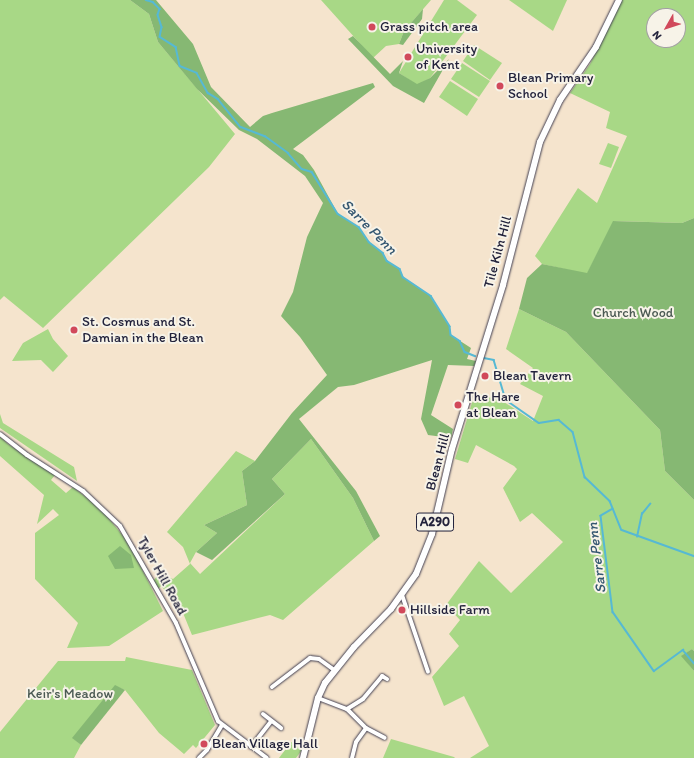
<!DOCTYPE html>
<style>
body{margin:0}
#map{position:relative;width:694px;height:758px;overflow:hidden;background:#f5e4cd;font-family:Itim,sans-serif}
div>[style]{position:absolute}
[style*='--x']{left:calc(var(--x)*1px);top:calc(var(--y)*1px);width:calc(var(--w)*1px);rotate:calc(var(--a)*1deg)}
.green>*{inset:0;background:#a8d886}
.forest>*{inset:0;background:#86b873}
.stream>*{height:1.5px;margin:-0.75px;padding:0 0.75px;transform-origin:0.75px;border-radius:0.75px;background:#56b9d4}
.roads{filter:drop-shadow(0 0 1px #423f51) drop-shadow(0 0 1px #423f51)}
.street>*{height:4px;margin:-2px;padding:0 2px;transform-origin:2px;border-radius:2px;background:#fff}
.primary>*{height:6px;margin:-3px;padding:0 3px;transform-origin:3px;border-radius:3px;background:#fff}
.dots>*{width:11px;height:11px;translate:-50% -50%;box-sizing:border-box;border:2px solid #f7f3e8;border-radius:50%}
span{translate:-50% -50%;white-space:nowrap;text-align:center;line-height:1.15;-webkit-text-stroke:4px #f7f3e8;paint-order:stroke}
.shield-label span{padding:1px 3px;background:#f7f3e8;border:1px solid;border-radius:3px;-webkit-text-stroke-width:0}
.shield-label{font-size:13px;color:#22223b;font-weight:700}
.poi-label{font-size:14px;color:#22223b}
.left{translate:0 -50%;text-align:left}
.street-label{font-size:14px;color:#22223b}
.park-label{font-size:14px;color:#4a5952}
.water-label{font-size:15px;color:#345771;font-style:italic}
.north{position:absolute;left:646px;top:8px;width:40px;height:40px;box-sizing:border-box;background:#f7f3e8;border:1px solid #a29fa3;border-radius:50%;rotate:231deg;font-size:11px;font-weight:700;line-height:16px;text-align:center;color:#22223b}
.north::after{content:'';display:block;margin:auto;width:14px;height:18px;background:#d1495b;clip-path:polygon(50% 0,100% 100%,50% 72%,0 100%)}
</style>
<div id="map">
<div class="green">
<i style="clip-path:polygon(0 0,130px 0,149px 14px,158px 42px,235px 134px,209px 167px,43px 328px,4px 296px,0 300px)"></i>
<i style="clip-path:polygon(321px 0,431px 0,404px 31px,399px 44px,386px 46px,373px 58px)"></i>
<i style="clip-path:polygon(444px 0,457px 0,477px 15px,430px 78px,417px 85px,399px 73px)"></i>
<i style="clip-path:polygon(509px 0,567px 0,553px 31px)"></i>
<i style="clip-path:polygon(evenodd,621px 0,694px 0,694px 218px,682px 223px,614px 221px,587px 274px,542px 264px,535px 256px,578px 188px,597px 203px,627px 136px,606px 128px,610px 112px,570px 93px,590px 64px,621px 0,654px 16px,678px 16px,678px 40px,654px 40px,654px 16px)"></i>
<i style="clip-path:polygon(474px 45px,502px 63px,490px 80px,463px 61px)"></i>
<i style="clip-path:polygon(462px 63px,490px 81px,479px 97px,451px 79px)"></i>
<i style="clip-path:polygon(450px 81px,478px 99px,467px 116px,439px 97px)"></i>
<i style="clip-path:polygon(608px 143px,619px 147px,611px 168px,599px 164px)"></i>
<i style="clip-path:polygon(519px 309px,566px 332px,660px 430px,665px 471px,694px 500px,694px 651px,692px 649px,682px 656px,694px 671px,694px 758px,470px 758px,489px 746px,464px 696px,444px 706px,432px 677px,459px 646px,449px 634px,460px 620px,446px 605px,479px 561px,511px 593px,563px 542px,532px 513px,520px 522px,503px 488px,517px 469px,514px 466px,476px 445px,468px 463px,455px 459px,474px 396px,480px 394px,504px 402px,533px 421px,543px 396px,520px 384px,533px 368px,506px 349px)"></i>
<i style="clip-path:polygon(48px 329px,53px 339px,68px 356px,53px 372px,41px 360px,12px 361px,23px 343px)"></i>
<i style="clip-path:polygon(0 414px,3px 423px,74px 467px,77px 481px,0 428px)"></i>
<i style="clip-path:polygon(0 436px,8px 444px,55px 475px,51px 480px,66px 493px,73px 487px,101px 509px,129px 543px,163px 611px,109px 646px,67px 648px,78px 623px,35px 579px,35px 533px,59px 515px,53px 509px,37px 524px,44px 495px,0 456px)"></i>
<i style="clip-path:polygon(311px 439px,353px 498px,374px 541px,283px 620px,270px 615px,192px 635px,181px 608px,161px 586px,158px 589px,153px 581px,160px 573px,173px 579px,190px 564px,183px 547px,167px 532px,236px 451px,255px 461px,242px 471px,247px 505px,204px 525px,217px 533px,196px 552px,190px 563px,200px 574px,285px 494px,272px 479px)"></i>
<i style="clip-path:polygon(126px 657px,192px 670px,215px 725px,196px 748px,193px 745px,184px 754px,159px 733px,125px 690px,115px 686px,73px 738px,81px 745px,74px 758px,0 758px,0 732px,58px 661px,125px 661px)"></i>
<i style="clip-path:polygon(391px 739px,454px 757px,455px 758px,383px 758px)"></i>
<i style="clip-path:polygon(291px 742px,302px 750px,296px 758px,279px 758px)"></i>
</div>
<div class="forest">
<i style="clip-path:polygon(130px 0,156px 0,193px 44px,211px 87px,250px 127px,263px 116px,272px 113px,373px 83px,375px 87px,293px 149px,303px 155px,314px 170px,338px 214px,359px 227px,369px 242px,383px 253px,387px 261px,400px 269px,403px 277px,431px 296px,450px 327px,451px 335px,471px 348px,467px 359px,476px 361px,474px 366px,448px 365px,431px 415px,453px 429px,451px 438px,428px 435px,421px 419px,432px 360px,354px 385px,338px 387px,299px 419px,356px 491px,380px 536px,374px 541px,353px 498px,311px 439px,272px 479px,285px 494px,212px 560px,196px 552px,217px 533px,204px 525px,247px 505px,242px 471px,255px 461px,292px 413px,327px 375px,300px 337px,281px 316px,293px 292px,307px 237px,323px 203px,305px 176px,257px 139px,239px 130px,197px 89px,158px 42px,149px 14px)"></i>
<i style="clip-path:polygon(423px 9px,422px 19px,403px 45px,399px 44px,404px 31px)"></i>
<i style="clip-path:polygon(353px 36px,390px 74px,403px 61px,399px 73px,417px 84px,430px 78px,449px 59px,424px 103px,393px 86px,348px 39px)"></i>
<i style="clip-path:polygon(694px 218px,694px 500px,665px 471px,660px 430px,566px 332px,519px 309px,527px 278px,542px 264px,587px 273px,613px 221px,682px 223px)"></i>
<i style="clip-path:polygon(120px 546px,131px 555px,134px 568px,115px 569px,108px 556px)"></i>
<i style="clip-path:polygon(692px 649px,694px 651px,694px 671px,681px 656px)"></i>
<i style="clip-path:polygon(115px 685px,125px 690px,81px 745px,72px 738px)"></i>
</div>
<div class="stream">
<i style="--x:146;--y:0;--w:7;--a:16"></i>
<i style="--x:153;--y:2;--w:10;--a:45"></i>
<i style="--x:160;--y:9;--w:6;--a:108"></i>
<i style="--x:158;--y:15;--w:13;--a:72"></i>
<i style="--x:162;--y:27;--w:10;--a:101"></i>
<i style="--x:160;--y:37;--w:19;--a:32"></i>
<i style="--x:176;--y:47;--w:19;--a:78"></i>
<i style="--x:180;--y:66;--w:18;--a:22"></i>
<i style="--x:197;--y:73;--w:23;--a:61"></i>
<i style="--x:208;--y:93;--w:12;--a:31"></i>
<i style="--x:218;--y:99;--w:36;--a:51"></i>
<i style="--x:241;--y:127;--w:26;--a:21"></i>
<i style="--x:265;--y:136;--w:29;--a:36"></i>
<i style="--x:288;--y:153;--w:21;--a:49"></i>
<i style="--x:302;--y:169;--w:10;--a:17"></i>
<i style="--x:312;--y:172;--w:49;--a:58.2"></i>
<i style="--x:338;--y:214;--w:25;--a:32"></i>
<i style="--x:359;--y:227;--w:18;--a:56"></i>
<i style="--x:369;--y:242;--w:18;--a:38"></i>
<i style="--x:383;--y:253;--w:9;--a:63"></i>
<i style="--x:387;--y:261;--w:15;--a:32"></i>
<i style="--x:400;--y:269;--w:9;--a:69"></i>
<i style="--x:403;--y:277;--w:34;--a:34"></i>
<i style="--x:431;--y:296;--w:36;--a:58"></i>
<i style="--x:450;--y:327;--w:8;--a:83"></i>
<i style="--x:451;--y:335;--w:11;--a:34"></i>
<i style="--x:460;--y:341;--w:12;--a:66"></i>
<i style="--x:465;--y:352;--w:11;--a:22"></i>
<i style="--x:484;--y:358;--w:10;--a:11"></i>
<i style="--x:494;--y:360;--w:42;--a:73.3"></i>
<i style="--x:506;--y:400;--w:40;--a:34.9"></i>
<i style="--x:539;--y:423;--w:20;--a:-9"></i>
<i style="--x:559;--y:420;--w:18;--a:41"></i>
<i style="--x:573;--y:432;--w:47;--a:75.1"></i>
<i style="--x:585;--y:477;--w:35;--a:44"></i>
<i style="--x:610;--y:501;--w:31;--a:68"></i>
<i style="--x:622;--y:530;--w:77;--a:19.9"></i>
<i style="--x:613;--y:509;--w:14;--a:150"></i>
<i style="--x:601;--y:516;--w:97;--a:82.9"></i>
<i style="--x:613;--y:612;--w:72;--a:55.2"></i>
<i style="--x:654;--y:671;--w:36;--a:-36"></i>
<i style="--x:683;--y:650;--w:17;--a:50"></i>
<i style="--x:637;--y:537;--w:24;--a:-78"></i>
<i style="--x:642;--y:514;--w:13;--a:-51"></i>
</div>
<div class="roads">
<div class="street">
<i style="--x:0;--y:434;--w:34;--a:38"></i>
<i style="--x:27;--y:455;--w:67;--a:32.7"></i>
<i style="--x:83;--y:491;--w:51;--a:43.4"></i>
<i style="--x:120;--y:526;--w:112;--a:60"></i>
<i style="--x:176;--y:623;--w:107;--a:66.8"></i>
<i style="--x:218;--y:721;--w:61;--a:37.1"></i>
<i style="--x:402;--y:595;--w:81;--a:71.3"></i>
<i style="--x:272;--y:687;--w:48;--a:-37.3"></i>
<i style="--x:310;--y:658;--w:9;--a:6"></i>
<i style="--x:319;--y:659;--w:19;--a:36"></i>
<i style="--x:318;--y:698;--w:31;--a:21"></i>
<i style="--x:347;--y:709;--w:27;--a:45"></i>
<i style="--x:366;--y:728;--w:21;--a:28"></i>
<i style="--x:347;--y:709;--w:19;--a:-32"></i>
<i style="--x:363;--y:699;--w:30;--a:-50"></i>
<i style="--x:382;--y:676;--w:6;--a:31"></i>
<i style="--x:263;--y:714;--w:23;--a:38"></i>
<i style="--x:251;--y:747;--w:33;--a:-52"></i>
<i style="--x:199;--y:758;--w:11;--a:-45"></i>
<i style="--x:207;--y:750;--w:29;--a:-59"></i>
<i style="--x:352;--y:758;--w:16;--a:-76"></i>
<i style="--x:356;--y:742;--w:17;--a:-54"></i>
</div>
<div class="primary">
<i style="--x:303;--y:758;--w:62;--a:-76"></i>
<i style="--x:318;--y:698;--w:17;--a:-65"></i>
<i style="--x:325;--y:683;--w:46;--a:-51.1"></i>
<i style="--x:354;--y:647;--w:53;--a:-45.8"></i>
<i style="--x:391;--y:609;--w:43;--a:-54.5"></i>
<i style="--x:416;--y:574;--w:43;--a:-68.2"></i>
<i style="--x:432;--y:534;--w:87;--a:-76.8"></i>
<i style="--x:452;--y:449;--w:172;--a:-72.7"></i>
<i style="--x:503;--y:285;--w:148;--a:-75.5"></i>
<i style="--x:540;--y:142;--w:47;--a:-64.5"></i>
<i style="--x:560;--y:100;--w:64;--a:-55.8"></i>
<i style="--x:596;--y:47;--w:52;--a:-63.9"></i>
</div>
</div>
<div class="dots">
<i style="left:372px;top:27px;background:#d1495b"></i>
<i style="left:408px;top:57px;background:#d1495b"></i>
<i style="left:500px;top:86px;background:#d1495b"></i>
<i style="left:74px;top:330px;background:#d1495b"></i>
<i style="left:485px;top:376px;background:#d1495b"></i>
<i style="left:458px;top:405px;background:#d1495b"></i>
<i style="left:402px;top:610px;background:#d1495b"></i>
<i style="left:204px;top:744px;background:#d1495b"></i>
</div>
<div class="shield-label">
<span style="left:435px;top:522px">A290</span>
</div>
<div class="poi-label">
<span class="left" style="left:380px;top:27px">Grass pitch area</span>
<span class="left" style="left:416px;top:57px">University<br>of Kent</span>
<span class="left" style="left:508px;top:86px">Blean Primary<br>School</span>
<span class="left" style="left:82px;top:330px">St. Cosmus and St.<br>Damian in the Blean</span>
<span class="left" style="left:493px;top:376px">Blean Tavern</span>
<span class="left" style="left:466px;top:405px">The Hare<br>at Blean</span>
<span class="left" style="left:410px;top:610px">Hillside Farm</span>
<span class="left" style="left:212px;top:744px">Blean Village Hall</span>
</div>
<div class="street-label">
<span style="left:498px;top:252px;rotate:-75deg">Tile Kiln Hill</span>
<span style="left:438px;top:462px;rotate:-75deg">Blean Hill</span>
<span style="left:162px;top:576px;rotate:61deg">Tyler Hill Road</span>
</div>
<div class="park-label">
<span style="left:633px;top:313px">Church Wood</span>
<span style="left:70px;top:694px">Keir's Meadow</span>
</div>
<div class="water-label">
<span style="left:369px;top:227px;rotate:45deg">Sarre Penn</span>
<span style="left:597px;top:558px;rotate:-97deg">Sarre Penn</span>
</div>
<div class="north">N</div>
</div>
